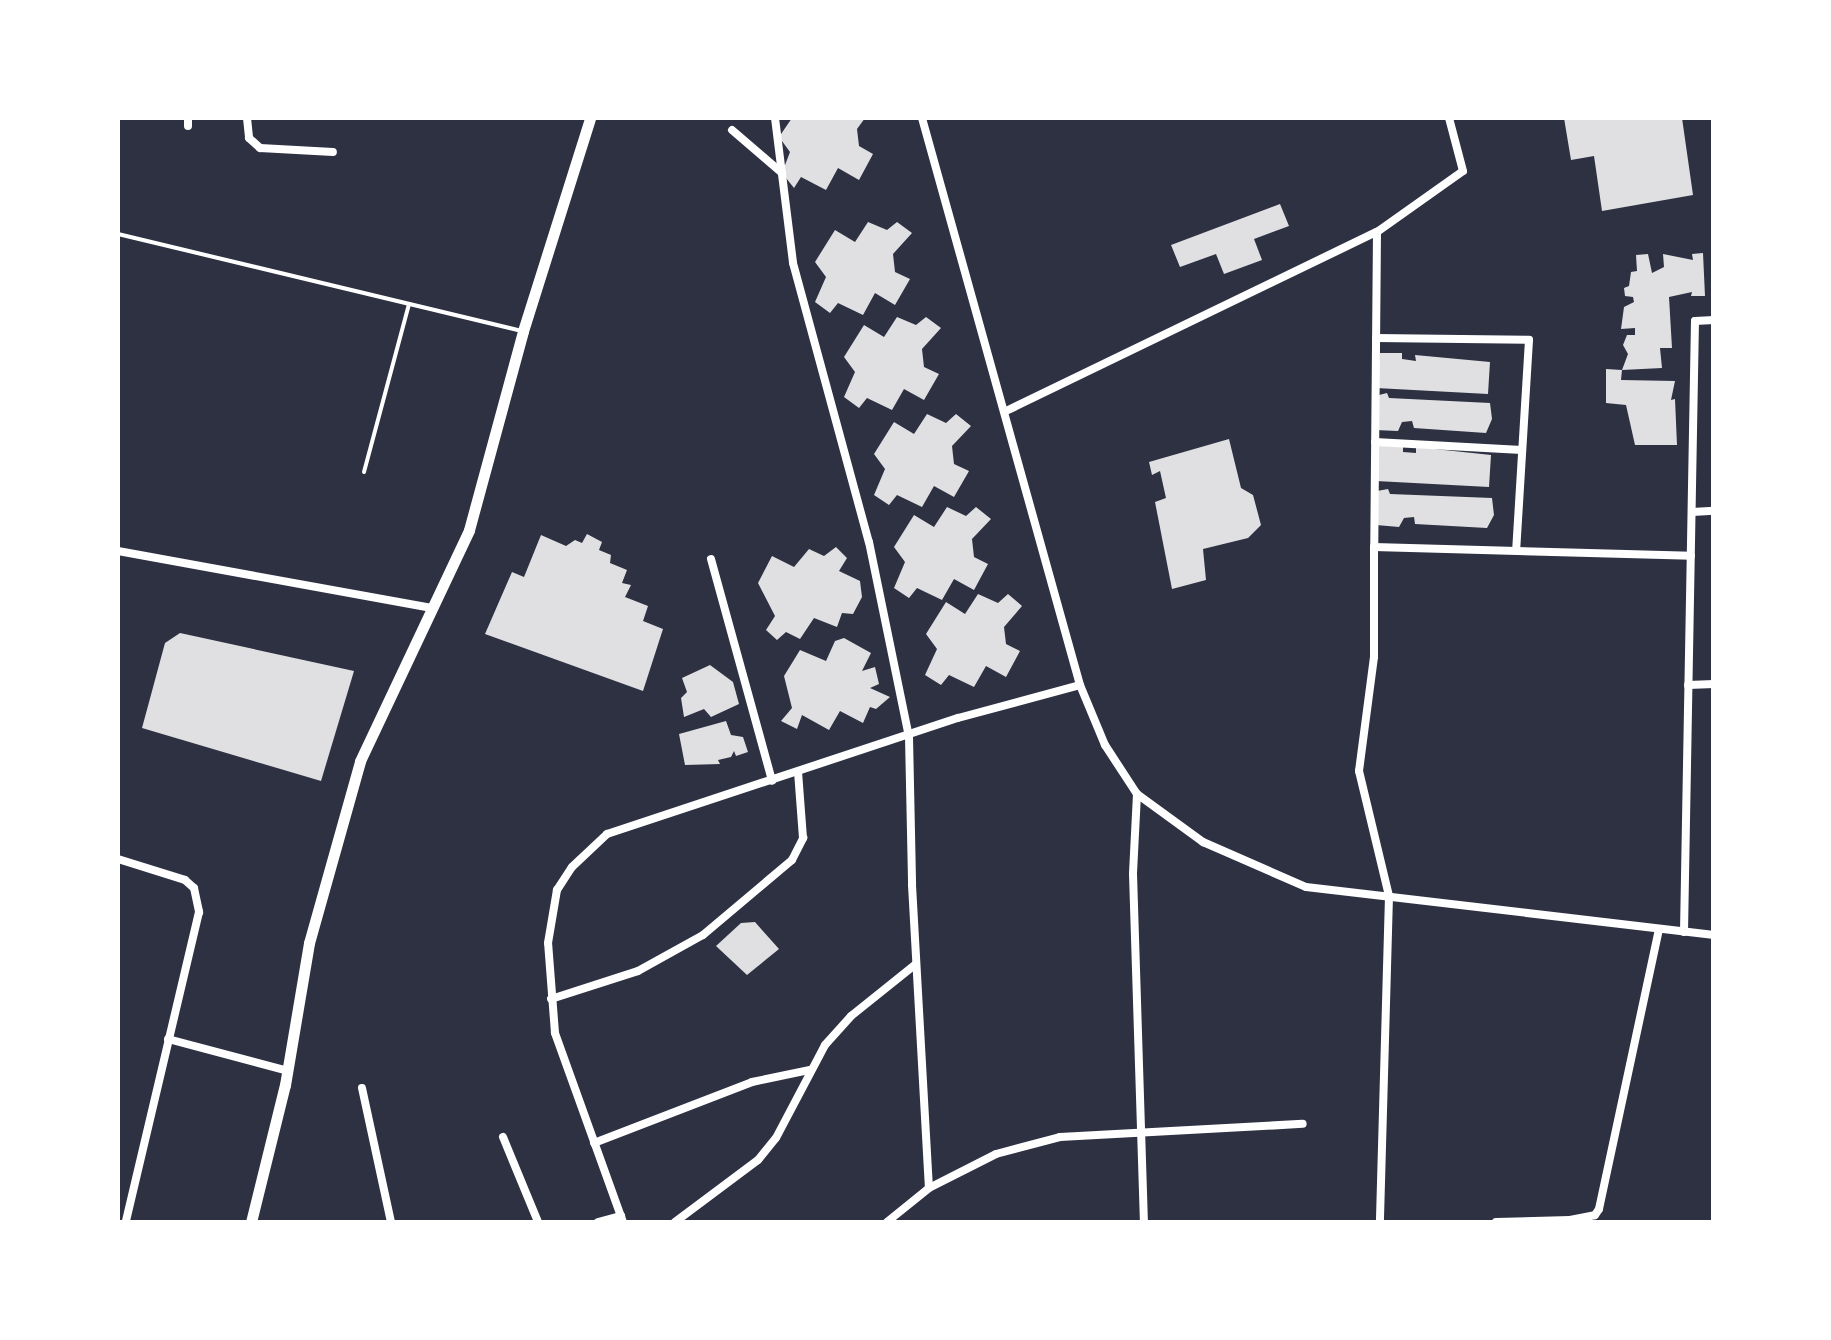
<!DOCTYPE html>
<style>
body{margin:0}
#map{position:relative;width:1831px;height:1340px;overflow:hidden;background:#2d3142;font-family:"Open Sans",sans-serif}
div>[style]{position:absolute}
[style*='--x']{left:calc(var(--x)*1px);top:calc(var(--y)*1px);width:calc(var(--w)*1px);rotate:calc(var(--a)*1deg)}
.building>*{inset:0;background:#e0e0e3}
.service>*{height:4px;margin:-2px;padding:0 2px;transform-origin:2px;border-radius:2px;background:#fff}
.minor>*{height:8px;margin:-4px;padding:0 4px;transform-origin:4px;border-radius:4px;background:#fff}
.primary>*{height:11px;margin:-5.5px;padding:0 5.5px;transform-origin:5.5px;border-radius:5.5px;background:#fff}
span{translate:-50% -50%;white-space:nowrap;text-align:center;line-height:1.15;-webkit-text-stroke:10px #fff;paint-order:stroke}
.frame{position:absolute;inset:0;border:120px solid #fff;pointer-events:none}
</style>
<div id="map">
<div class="building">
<i style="clip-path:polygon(792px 118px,865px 118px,857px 129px,859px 146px,873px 154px,859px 180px,838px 168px,826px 190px,801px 177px,794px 188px,782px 173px,790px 152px,779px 137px)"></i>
<i style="clip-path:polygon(1564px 118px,1682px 118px,1693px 195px,1602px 211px,1594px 156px,1571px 160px)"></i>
<i style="clip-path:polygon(1280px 204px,1289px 226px,1254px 239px,1262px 260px,1224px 274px,1216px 254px,1180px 267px,1171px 245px)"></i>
<i style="clip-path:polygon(868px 222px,887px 230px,897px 222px,912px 233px,893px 254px,895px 272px,910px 279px,895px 305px,875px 293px,863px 315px,838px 303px,830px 313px,815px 302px,826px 277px,815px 262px,835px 230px,855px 242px)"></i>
<i style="clip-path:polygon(1703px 253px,1705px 296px,1691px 296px,1692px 292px,1669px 297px,1672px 348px,1660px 348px,1662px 368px,1622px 370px,1628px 354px,1623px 345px,1627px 335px,1635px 335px,1635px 328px,1621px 329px,1624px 307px,1634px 302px,1633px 297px,1625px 296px,1624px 288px,1629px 286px,1631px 272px,1637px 271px,1636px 255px,1648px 254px,1652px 273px,1664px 267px,1663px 254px,1693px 260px,1692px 254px)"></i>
<i style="clip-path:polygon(897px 317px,916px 325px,926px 317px,941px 328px,922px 349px,924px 367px,939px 374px,924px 400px,904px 389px,892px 410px,867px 398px,859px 408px,844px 397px,855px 372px,844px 357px,864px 325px,884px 337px)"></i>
<i style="clip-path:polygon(1380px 353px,1402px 353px,1402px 359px,1416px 361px,1415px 355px,1490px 362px,1488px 394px,1376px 388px)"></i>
<i style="clip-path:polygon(1606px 369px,1622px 370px,1621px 380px,1675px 381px,1671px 400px,1675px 399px,1677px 445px,1635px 445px,1626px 405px,1606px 403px)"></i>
<i style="clip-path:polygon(1387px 393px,1389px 398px,1490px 403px,1492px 419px,1486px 433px,1414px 428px,1412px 421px,1402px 422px,1398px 431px,1375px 430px,1375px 396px)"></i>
<i style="clip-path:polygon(927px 414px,946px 423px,956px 414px,971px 426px,952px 446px,954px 464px,969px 471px,954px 497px,934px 486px,922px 507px,897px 495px,889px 505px,874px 495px,885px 469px,874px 454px,894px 422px,914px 434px)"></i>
<i style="clip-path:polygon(1229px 439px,1241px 488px,1253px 495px,1261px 525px,1248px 538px,1203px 549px,1206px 580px,1172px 589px,1155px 502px,1166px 498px,1160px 471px,1152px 475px,1149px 462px)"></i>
<i style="clip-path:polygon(1375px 444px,1403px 445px,1403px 452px,1416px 453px,1416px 447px,1491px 455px,1489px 487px,1376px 481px)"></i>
<i style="clip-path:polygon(1388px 489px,1390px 494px,1492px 498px,1494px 515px,1487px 528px,1415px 524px,1414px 517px,1404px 518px,1399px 527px,1376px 525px,1377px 491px)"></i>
<i style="clip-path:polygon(947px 507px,966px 516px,976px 507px,991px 519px,972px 539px,974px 557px,988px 564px,974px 590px,954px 579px,942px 600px,917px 588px,909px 598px,894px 588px,905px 562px,894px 547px,914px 515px,934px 527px)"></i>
<i style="clip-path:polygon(587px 534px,602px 542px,599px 550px,611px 555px,610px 563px,627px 570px,622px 583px,631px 585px,625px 597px,648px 606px,643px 621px,663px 629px,643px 691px,485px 634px,512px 572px,524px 577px,541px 535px,566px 546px,575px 540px,582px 543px)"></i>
<i style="clip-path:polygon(836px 547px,847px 558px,839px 571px,860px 581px,862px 597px,853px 614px,842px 613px,837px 627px,814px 618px,800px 639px,786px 632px,777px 640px,766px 630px,775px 616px,758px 583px,772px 556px,794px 567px,809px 549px,824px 556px)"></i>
<i style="clip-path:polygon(978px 594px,998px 603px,1008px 594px,1022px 606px,1004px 627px,1006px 644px,1020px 651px,1006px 677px,986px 666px,974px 687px,949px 675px,941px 685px,925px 675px,937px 649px,926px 634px,946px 602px,965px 614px)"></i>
<i style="clip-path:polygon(180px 633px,354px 671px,321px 781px,142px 728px,165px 643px)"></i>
<i style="clip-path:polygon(844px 638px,871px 653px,862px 671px,875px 667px,879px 684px,870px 688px,890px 697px,876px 709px,870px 707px,863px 723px,840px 711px,829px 730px,802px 715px,797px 729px,781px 721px,792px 708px,784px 676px,800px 650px,826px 661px,835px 641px)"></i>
<i style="clip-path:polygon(710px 665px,733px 682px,739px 704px,711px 717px,704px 709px,684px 717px,681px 698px,687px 692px,682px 678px)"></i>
<i style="clip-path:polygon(726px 721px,731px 735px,743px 737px,748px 752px,736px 756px,734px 751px,731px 757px,718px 760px,720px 764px,685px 765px,679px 734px)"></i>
<i style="clip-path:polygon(755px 922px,779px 949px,747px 975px,716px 946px,741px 923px)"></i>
</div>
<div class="service">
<i style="--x:118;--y:234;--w:411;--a:13.5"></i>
<i style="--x:364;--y:472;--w:174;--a:-75"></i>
</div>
<div class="minor">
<i style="--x:188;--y:118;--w:8;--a:90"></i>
<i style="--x:247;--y:118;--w:20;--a:84"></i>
<i style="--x:249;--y:138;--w:15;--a:42"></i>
<i style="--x:260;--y:148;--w:73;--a:3.1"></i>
<i style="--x:775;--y:118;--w:146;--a:82.9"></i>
<i style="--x:793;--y:263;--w:289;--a:74.8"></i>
<i style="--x:869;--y:542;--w:199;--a:78.4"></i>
<i style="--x:909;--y:737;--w:148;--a:88.8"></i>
<i style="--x:912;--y:885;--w:303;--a:86.8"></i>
<i style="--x:922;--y:118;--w:589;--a:74.43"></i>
<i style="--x:1080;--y:685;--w:65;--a:67.4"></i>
<i style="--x:1105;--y:745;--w:59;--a:56.9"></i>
<i style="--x:1137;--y:794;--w:82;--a:36"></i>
<i style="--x:1203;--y:842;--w:112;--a:23.6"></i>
<i style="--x:1306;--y:887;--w:411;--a:6.7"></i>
<i style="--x:732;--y:130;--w:66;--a:40.7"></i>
<i style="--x:1377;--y:232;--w:315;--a:90.5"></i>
<i style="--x:1374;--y:547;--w:317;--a:1.6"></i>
<i style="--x:1376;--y:338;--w:153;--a:0.7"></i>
<i style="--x:1529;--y:340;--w:211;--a:93.5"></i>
<i style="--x:1006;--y:411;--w:412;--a:-25.8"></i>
<i style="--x:1377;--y:232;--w:105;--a:-35.3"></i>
<i style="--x:1463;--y:171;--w:55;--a:-104.8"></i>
<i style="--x:1375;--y:442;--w:147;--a:3.1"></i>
<i style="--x:1692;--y:512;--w:22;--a:-3"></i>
<i style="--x:1374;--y:547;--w:110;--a:90"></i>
<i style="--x:1374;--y:657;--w:115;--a:97.5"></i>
<i style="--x:1359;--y:771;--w:129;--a:76.5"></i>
<i style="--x:1389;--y:896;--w:326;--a:91.6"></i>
<i style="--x:118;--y:551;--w:319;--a:10.3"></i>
<i style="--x:711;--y:559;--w:230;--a:74.6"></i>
<i style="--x:1688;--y:685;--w:26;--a:-2"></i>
<i style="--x:1137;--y:794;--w:80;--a:92.9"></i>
<i style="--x:1133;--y:874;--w:348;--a:88.2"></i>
<i style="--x:118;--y:859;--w:70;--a:17.4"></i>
<i style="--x:185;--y:880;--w:12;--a:42"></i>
<i style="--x:194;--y:888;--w:25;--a:78"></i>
<i style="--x:199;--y:912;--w:318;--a:103.3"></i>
<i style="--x:1684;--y:932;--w:611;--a:-88.97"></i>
<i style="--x:1695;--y:321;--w:19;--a:-3"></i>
<i style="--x:551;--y:999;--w:91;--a:-17.8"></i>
<i style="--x:638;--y:971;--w:74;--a:-29"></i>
<i style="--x:703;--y:935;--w:116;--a:-40.1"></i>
<i style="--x:792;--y:860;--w:25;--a:-63"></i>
<i style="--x:803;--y:838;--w:66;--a:-94.3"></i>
<i style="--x:168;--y:1039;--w:124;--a:14.9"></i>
<i style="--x:362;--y:1088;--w:137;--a:77.8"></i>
<i style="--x:503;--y:1137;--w:92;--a:67.6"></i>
<i style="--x:594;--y:1143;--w:169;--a:-21.1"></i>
<i style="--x:752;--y:1082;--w:58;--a:-11.9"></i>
<i style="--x:598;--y:1222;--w:24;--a:-15"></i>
<i style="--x:623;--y:1222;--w:201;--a:-109.8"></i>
<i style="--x:555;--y:1033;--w:90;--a:-94.4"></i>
<i style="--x:548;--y:943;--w:54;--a:-80.4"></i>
<i style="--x:557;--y:890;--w:27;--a:-57"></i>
<i style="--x:572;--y:867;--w:48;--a:-43.3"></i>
<i style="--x:607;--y:834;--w:370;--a:-18.3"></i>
<i style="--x:958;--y:718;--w:126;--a:-15.1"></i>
<i style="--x:675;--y:1222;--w:104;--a:-36.8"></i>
<i style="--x:758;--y:1160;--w:28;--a:-51"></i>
<i style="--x:776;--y:1138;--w:105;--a:-62.2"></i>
<i style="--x:825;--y:1045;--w:39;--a:-48"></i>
<i style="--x:851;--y:1016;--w:83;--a:-38.7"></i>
<i style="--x:887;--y:1222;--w:54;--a:-39"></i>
<i style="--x:929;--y:1188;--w:75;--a:-26.9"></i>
<i style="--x:996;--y:1154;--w:66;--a:-14.9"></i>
<i style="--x:1060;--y:1137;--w:243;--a:-3.1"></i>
<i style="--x:1496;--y:1222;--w:74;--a:-1.5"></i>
<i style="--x:1570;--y:1220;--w:25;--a:-11"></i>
<i style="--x:1595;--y:1215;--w:7;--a:-56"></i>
<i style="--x:1599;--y:1209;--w:286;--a:-77.9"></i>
</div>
<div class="primary">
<i style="--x:251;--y:1222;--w:141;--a:-76.1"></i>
<i style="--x:285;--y:1085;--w:144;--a:-80.4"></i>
<i style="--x:309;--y:943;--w:189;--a:-74.3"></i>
<i style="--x:360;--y:761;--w:255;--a:-64.7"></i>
<i style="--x:469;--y:530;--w:206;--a:-74.8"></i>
<i style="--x:523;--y:331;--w:223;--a:-72.5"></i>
</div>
<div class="frame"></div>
</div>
